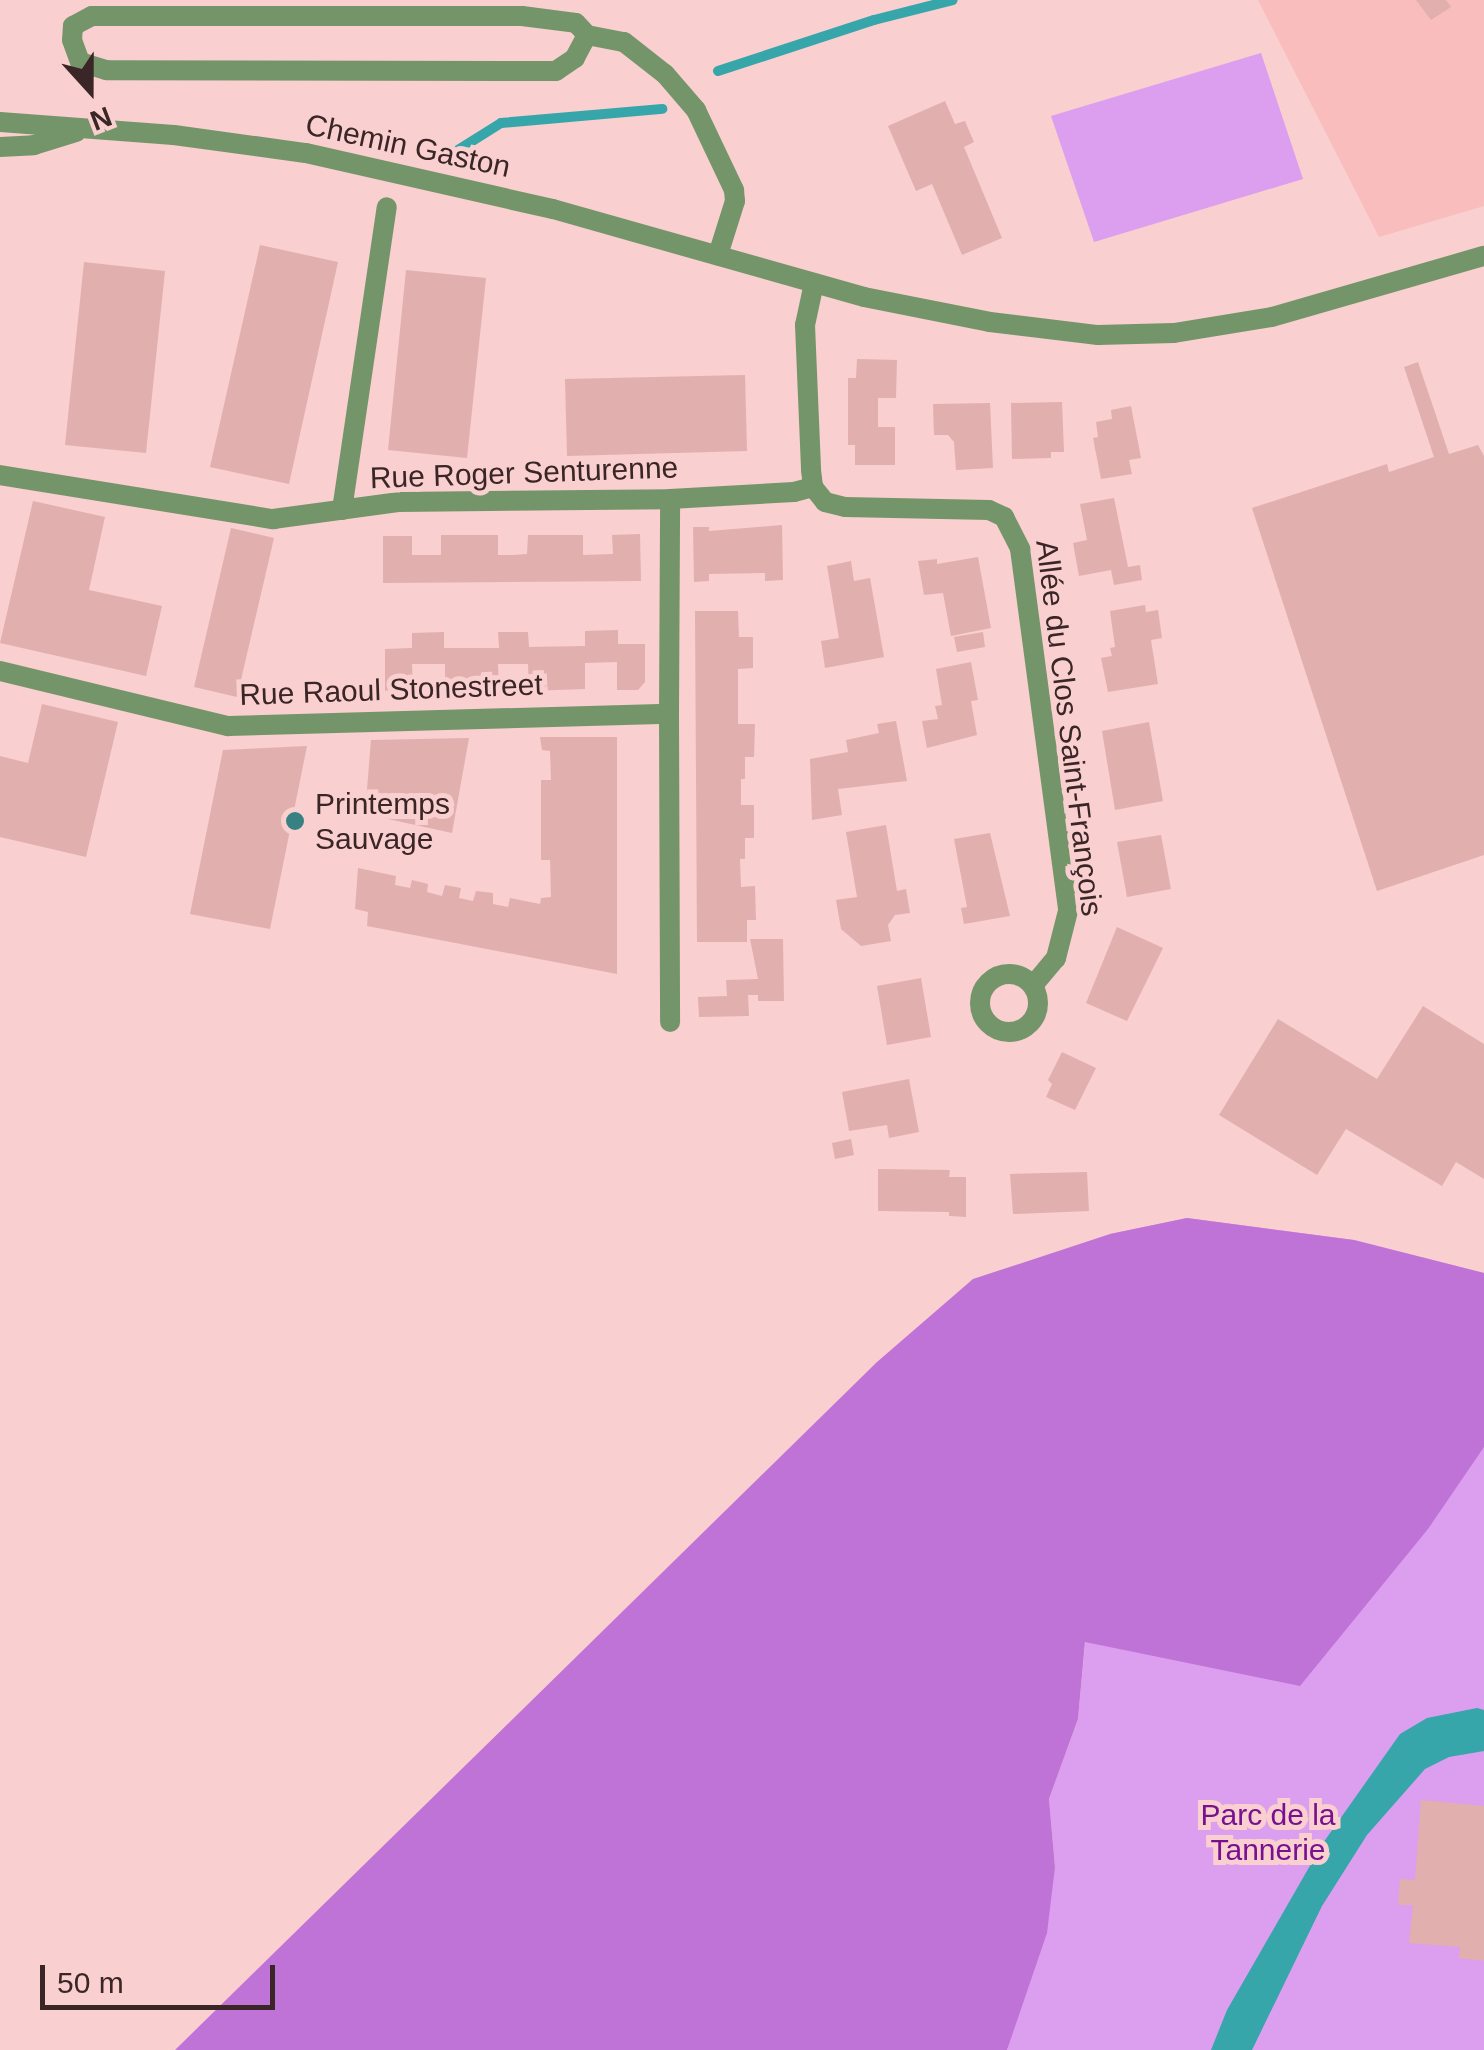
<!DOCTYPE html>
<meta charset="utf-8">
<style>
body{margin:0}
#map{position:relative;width:1484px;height:2050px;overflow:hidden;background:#f9cfcf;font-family:Helvetica,sans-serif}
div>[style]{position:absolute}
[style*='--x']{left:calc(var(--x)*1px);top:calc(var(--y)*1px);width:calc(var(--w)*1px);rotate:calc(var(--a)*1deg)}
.built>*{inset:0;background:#f9bdbd}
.green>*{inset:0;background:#dc9eee}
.forest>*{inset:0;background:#c073d7}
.water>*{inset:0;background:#36a6aa}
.stream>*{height:10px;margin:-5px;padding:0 5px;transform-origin:5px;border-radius:5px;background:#36a6aa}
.building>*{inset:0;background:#e2afaf}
.pedestrian>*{height:20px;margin:-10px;padding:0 10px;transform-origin:10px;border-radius:10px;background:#749569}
.minor>*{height:20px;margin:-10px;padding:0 10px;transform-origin:10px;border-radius:10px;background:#749569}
.minor>.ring{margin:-10px;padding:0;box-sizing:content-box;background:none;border:20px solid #749569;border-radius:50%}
.tertiary>*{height:20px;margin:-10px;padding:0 10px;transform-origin:10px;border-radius:10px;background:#749569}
.dots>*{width:28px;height:28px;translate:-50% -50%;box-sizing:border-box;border:5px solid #f9cfcf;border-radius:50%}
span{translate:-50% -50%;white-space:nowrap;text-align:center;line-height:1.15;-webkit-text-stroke:10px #f9cfcf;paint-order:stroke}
.street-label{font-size:30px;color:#3a2626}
.poi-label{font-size:30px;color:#3a2626}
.left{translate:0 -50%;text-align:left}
.park-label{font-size:30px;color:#771190}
.north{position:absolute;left:40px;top:40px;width:100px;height:100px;-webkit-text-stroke:8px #f9cfcf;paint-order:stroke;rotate:159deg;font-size:28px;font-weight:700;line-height:40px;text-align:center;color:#3a2626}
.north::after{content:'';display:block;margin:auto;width:35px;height:45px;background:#3a2626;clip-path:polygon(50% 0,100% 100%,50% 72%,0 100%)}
.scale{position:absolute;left:40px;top:1965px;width:235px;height:45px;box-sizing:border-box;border:5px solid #3a2626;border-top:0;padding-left:12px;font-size:30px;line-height:35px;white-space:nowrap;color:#3a2626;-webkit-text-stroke:8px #f9cfcf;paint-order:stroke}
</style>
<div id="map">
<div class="built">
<i style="clip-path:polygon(1258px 0,1484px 0,1484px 206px,1379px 237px)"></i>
</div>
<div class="green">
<i style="clip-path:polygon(1261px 53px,1303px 179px,1094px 242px,1051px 116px)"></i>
<i style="clip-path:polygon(1187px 1218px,1354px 1240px,1484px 1273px,1484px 2050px,1007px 2050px,1055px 1867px,1049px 1799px,1078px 1719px,1112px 1360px,1110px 1234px)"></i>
</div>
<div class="forest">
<i style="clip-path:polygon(1187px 1218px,1354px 1240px,1484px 1273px,1484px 1447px,1428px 1529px,1300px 1686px,1085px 1642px,1078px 1719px,1049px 1799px,1055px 1867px,1047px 1933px,1007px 2050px,175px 2050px,877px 1362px,973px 1279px,1110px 1234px)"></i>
</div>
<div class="water">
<i style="clip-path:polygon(1477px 1708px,1484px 1710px,1484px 1751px,1449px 1757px,1425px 1769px,1367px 1835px,1322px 1906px,1252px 2050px,1211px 2050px,1227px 2010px,1323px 1843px,1400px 1734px,1427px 1718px)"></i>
</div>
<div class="stream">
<i style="--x:718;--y:71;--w:164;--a:-18.1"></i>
<i style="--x:874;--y:20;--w:81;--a:-14.2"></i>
<i style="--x:450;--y:155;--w:60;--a:-32.1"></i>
<i style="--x:501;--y:123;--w:162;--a:-5"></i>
</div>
<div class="building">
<i style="clip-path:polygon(1416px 0,1446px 0,1451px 7px,1431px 20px)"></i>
<i style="clip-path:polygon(945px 101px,955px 124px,965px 121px,974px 142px,964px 147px,1002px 238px,962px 255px,932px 184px,916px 191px,888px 126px)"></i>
<i style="clip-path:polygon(260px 245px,338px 262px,289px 484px,210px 467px)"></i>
<i style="clip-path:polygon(84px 262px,165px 271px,146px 453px,65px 445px)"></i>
<i style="clip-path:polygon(406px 270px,486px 278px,467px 458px,388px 450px)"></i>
<i style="clip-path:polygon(857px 359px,897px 360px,896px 398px,878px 398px,878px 427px,895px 427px,895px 465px,855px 465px,855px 445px,848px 445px,848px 378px,856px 378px)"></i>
<i style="clip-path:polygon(1418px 362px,1449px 454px,1478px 445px,1484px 456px,1484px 855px,1377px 891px,1252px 508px,1387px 464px,1389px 472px,1434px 457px,1404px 367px)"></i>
<i style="clip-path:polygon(745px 375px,747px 451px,567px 456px,565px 379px)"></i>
<i style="clip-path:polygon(1062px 402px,1064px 452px,1051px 452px,1051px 458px,1012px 459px,1011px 403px)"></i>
<i style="clip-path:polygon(990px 403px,993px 468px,956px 470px,954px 442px,948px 435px,934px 435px,933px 404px)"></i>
<i style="clip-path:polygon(1131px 406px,1141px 458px,1129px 460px,1132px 474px,1101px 479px,1093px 438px,1098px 437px,1096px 422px,1112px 419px,1111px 410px)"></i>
<i style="clip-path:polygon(1114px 498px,1128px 567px,1140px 565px,1142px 580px,1114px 585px,1111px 570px,1079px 576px,1073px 543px,1087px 540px,1080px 504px)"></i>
<i style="clip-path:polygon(33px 501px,105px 517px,89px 590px,162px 606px,146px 676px,0 643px)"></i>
<i style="clip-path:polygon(782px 525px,783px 580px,765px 581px,765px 573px,709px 574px,709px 581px,694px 582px,693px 527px,709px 527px,709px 531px)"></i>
<i style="clip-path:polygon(231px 528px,274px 538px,237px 697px,194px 687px)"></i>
<i style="clip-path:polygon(640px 534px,641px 581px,383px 583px,383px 536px,412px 536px,412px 555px,441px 555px,441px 535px,498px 535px,498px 555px,513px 555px,527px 554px,528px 535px,583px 535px,583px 555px,613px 554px,612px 535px)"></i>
<i style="clip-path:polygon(978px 557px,991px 628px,951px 636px,943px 593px,924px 595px,918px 561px,937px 559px,937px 564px)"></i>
<i style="clip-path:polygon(851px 561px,854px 581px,870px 578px,884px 657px,825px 668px,821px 641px,839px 638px,827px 566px)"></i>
<i style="clip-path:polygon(1145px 605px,1146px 612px,1158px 610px,1162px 638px,1151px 640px,1158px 684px,1108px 692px,1101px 658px,1112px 656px,1110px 648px,1115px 647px,1110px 611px)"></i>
<i style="clip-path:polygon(695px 611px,738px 611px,739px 637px,753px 637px,753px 668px,738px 669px,738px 724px,755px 724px,754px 757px,745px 757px,745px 779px,741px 779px,741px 805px,754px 805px,754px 838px,745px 838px,745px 859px,740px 859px,741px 887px,755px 886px,756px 920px,747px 920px,747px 942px,697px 942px)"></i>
<i style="clip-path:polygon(618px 630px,618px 644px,645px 644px,645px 682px,638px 690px,617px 690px,617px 662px,585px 663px,585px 689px,529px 691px,528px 664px,498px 664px,499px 691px,472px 691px,445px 692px,445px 664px,412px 664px,413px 691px,385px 691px,385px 649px,412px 648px,412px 633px,444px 632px,444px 648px,499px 648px,498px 632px,528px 632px,529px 647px,585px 646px,585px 631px)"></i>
<i style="clip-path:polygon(983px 632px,985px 647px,957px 652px,954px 637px)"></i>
<i style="clip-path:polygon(971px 662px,978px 700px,971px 701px,977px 735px,927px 748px,922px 721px,938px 719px,935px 706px,942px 705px,936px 669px)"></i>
<i style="clip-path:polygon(42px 704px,118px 722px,86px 857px,0 837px,0 756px,28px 763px)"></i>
<i style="clip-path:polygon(896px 721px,907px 781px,838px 789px,842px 815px,812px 820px,810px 759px,848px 752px,846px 740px,879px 733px,877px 724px)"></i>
<i style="clip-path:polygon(1149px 722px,1163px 801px,1115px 810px,1102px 731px)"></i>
<i style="clip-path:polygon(540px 737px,617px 737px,617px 974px,367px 926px,368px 912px,355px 909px,358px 868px,396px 876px,395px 885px,410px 888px,412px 880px,428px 884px,427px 892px,442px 896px,445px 885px,461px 888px,459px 898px,473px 901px,476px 891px,493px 893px,493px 904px,508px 907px,510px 898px,540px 904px,541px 898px,551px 897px,550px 860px,541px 860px,541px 780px,551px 780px,550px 751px,542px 750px)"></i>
<i style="clip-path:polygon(469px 738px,452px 833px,365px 814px,371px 740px)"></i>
<i style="clip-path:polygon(307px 746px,270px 929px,190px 914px,223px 750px)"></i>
<i style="clip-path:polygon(886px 825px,897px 891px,906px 889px,910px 913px,895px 915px,888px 925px,891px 941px,861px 946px,841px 929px,836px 900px,857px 897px,846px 832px)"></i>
<i style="clip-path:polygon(990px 833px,1010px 916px,964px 924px,961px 908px,967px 907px,954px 839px)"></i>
<i style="clip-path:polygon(1161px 835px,1171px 889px,1127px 897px,1117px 842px)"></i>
<i style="clip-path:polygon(1117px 927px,1163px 948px,1127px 1021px,1086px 1003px)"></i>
<i style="clip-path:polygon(750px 939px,783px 939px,784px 1001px,758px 1001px,758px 995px,748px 995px,749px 1016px,699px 1017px,698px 997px,727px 996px,726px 980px,758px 979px)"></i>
<i style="clip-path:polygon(921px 978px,931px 1037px,887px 1045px,877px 986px)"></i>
<i style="clip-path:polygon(1423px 1006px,1484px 1044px,1484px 1179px,1456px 1162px,1442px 1186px,1346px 1129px,1317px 1175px,1219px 1115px,1278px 1019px,1377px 1079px)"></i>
<i style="clip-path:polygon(1062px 1052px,1096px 1068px,1075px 1110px,1046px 1097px,1052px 1084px,1048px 1080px)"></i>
<i style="clip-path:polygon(909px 1079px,919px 1132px,889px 1138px,887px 1125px,849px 1131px,842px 1092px)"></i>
<i style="clip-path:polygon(851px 1139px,854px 1155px,835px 1159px,832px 1143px)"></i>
<i style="clip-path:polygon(878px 1169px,950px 1170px,949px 1177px,966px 1177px,966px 1217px,949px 1216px,949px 1212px,878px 1211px)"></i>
<i style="clip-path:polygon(1087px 1172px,1089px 1211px,1013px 1214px,1010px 1174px)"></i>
<i style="clip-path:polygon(1421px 1800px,1484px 1806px,1484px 1961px,1459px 1958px,1460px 1947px,1409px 1943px,1413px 1905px,1398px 1905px,1400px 1879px,1415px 1880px)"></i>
</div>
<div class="pedestrian">
<i style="--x:342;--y:510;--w:306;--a:-81.6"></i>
</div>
<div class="minor">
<i style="--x:587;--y:35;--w:26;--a:118"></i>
<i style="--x:575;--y:58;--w:23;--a:146"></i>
<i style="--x:556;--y:71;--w:450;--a:-179.9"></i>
<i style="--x:106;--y:70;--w:27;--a:-163"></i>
<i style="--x:80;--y:62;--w:23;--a:-110"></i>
<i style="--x:72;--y:40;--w:14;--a:-86"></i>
<i style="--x:73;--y:26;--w:21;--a:-28"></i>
<i style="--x:92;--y:16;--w:430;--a:0"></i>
<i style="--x:522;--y:16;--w:54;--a:7.4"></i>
<i style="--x:576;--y:23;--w:16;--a:47"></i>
<i style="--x:587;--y:35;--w:38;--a:11"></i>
<i style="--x:624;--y:42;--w:52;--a:38"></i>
<i style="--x:665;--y:74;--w:48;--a:49.3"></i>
<i style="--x:696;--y:110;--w:89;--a:64.6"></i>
<i style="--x:734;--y:190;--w:11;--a:85"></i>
<i style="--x:735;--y:201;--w:57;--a:107.5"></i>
<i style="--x:814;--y:283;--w:43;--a:102.1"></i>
<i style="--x:805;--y:325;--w:145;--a:87.6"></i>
<i style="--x:811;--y:470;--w:17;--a:83"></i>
<i style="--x:813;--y:487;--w:19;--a:51"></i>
<i style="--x:825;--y:502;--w:21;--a:14"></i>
<i style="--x:845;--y:507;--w:144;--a:1.2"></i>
<i style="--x:989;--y:510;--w:17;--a:25"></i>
<i style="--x:1004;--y:517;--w:36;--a:63"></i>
<i style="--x:1020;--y:549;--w:365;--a:82.4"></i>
<i style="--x:1068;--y:911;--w:49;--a:104.3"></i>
<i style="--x:1056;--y:958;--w:35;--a:130"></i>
<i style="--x:0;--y:475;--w:277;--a:9.2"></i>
<i style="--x:273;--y:519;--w:126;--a:-7.7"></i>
<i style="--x:398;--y:502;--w:272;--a:-0.6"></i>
<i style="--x:670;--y:499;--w:124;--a:-3.2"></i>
<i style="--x:794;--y:492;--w:20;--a:-15"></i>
<i style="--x:0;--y:671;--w:235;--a:13.6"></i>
<i style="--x:228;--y:726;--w:441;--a:-1.6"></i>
<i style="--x:669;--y:714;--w:215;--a:-89.7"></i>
<i style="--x:669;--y:714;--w:308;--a:89.8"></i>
<i class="ring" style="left:980px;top:974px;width:38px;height:38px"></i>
</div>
<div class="tertiary">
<i style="--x:0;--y:122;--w:174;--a:4.3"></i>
<i style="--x:174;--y:135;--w:133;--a:7.8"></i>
<i style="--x:306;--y:153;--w:253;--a:12.8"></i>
<i style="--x:553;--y:209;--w:323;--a:15.8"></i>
<i style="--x:864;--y:297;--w:128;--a:11.2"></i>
<i style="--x:990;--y:322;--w:109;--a:6.9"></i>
<i style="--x:1098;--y:335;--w:76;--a:-1.5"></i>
<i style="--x:1174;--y:333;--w:99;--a:-9.3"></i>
<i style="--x:1272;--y:317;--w:221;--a:-16.1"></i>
<i style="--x:0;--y:147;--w:34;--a:-3"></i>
<i style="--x:34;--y:145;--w:44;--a:-17.2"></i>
</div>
<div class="dots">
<i style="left:295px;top:821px;background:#388183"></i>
</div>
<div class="street-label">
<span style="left:408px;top:146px;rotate:12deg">Chemin Gaston</span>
<span style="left:524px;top:473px;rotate:-2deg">Rue Roger Senturenne</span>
<span style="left:391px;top:690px;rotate:-2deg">Rue Raoul Stonestreet</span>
<span style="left:1069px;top:728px;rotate:83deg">Allée du Clos Saint-François</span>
</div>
<div class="poi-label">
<span class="left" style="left:315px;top:821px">Printemps<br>Sauvage</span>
</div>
<div class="park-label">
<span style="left:1268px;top:1832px">Parc de la<br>Tannerie</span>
</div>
<div class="north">N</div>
<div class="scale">50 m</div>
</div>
